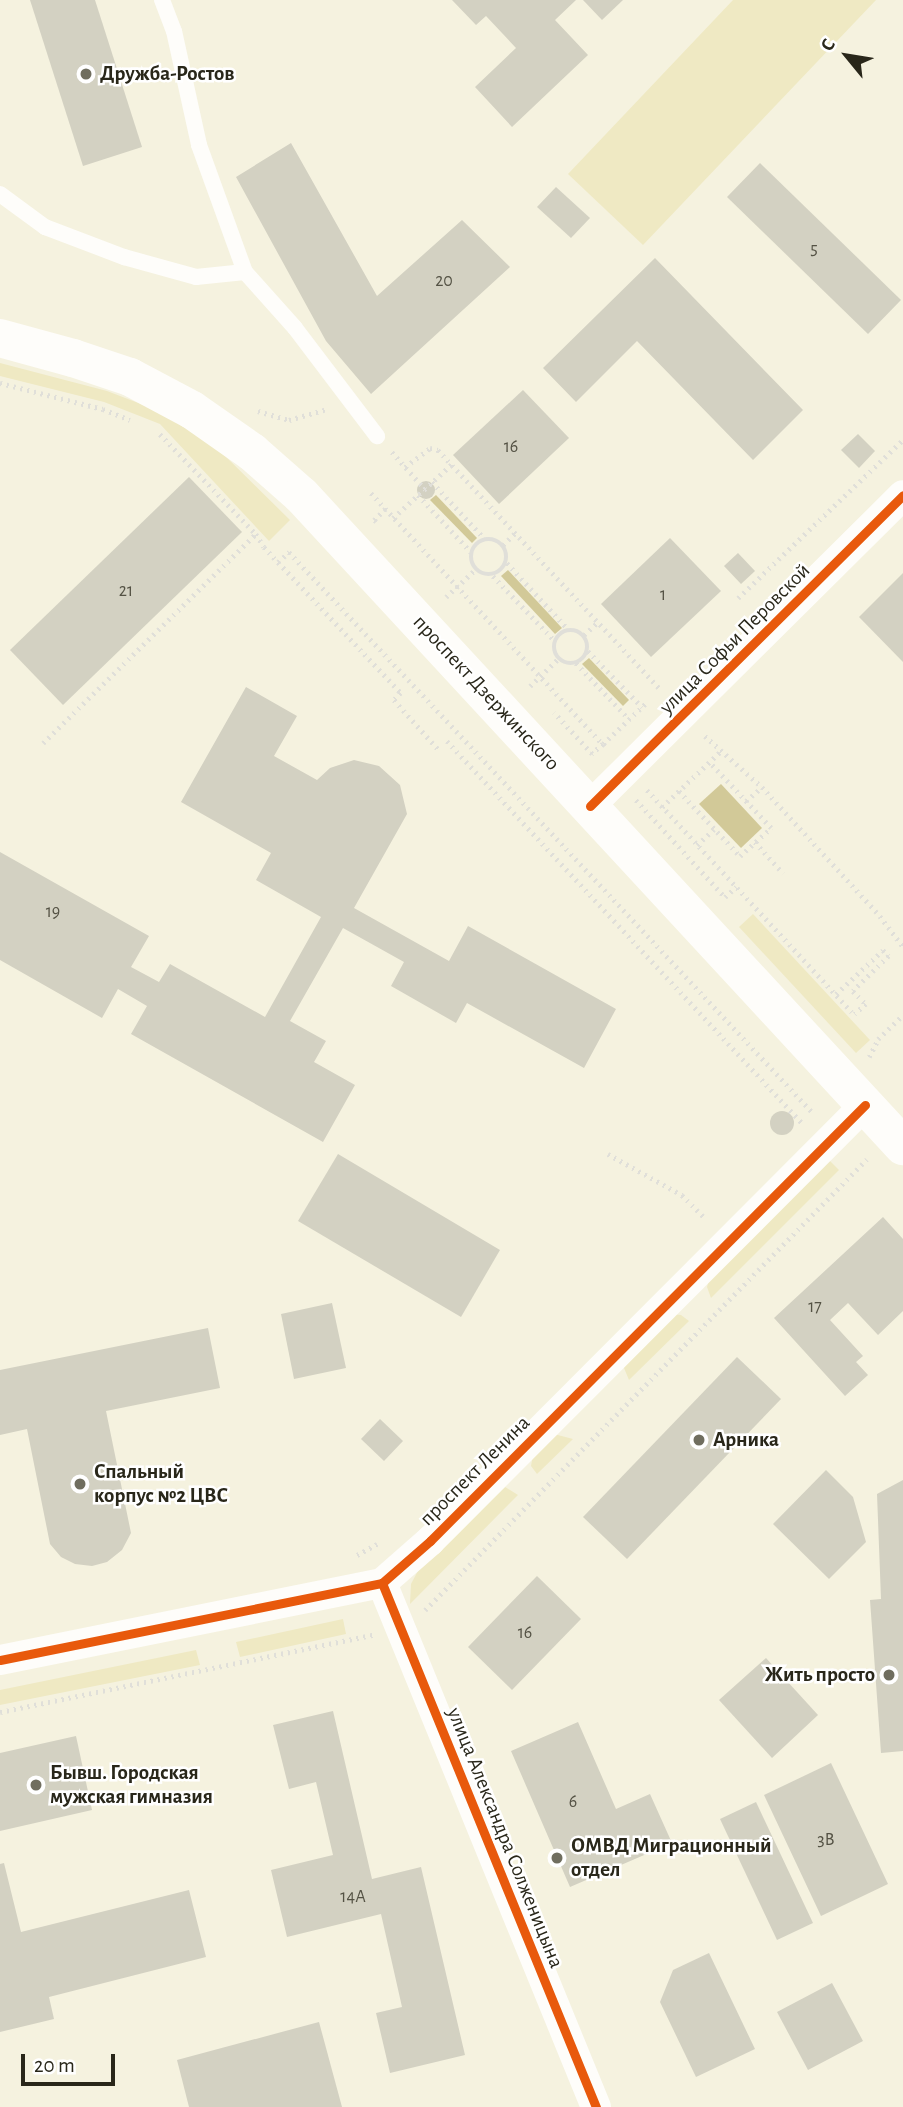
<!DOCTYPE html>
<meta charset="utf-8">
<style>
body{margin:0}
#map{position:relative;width:903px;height:2107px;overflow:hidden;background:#f5f2df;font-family:"Alegreya Sans",sans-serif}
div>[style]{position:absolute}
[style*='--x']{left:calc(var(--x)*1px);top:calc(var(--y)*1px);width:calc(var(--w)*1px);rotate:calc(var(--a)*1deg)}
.green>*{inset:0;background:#efe9c3}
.water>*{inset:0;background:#d2c998}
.building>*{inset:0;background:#d3d1c2}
.round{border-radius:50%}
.path>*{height:4.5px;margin-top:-2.25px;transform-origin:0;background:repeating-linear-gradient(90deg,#e0dfd9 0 2px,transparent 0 7px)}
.path>.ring{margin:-2.25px;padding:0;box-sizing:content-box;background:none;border:4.5px solid #e0dfd9;border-radius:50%}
.service>*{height:16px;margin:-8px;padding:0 8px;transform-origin:8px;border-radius:8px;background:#fefdfa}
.minor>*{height:30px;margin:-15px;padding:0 15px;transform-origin:15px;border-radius:15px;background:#fefdfa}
.secondary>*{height:38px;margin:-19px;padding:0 19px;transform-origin:19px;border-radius:19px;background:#fefdfa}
.cycleway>*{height:9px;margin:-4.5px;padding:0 4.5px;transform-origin:4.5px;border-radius:4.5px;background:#e8590c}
.dots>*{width:19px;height:19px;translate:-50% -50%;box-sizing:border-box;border:4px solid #fff;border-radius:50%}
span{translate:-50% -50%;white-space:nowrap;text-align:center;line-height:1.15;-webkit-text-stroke:5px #fff;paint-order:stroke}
.number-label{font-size:18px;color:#545244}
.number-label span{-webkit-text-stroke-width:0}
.poi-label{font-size:21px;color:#29271a;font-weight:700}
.left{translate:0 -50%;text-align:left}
.right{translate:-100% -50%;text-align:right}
.street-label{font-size:21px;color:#29271a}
.north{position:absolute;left:812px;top:21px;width:70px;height:70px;-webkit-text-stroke:5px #fff;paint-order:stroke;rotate:300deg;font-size:19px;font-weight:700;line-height:28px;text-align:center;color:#29271a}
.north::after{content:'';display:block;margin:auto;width:24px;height:32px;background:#29271a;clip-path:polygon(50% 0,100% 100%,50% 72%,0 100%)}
.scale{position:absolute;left:21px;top:2054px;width:94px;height:32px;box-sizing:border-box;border:4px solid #29271a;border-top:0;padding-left:9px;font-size:21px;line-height:24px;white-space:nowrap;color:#29271a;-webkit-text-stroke:5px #fff;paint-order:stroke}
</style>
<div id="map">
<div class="green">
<i style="clip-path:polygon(733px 0,876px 0,643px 245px,568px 174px)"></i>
<i style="clip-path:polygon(0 363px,107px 391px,167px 414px,215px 446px,290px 520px,269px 541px,160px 424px,104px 402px,0 376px)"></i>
<i style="clip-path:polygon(753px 914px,870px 1040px,856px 1053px,739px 927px)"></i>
<i style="clip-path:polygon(828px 1159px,839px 1170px,711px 1298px,707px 1287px,710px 1276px)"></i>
<i style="clip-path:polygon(671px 1314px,681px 1315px,689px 1321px,629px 1380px,624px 1368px,625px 1360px)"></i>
<i style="clip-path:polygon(554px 1434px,573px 1439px,537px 1474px,531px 1466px,533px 1455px)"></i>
<i style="clip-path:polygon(505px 1487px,518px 1495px,410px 1604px,411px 1584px,420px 1567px)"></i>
<i style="clip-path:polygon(343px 1619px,346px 1634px,240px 1657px,236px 1642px)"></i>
<i style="clip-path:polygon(196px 1650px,200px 1665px,0 1705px,0 1690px)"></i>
</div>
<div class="water">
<i style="clip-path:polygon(436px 495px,477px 538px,472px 543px,430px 500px)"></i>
<i style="clip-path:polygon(508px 570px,562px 628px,555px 634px,501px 576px)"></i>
<i style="clip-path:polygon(589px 658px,629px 700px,623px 706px,582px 664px)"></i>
<i style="clip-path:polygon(721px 784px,762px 828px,741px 848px,699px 804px)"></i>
</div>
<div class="building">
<i style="clip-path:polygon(30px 0,95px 0,142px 147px,83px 166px)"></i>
<i style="clip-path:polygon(452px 0,576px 0,555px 20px,588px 55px,512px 127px,475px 87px,516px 48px,486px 16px,476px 25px)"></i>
<i style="clip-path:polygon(583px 0,623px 0,602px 20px)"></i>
<i style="clip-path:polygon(291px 143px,377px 296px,462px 220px,510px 267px,371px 394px,326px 341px,236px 177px)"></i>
<i style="clip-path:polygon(760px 163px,901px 300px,868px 334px,727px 197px)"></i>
<i style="clip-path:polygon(556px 187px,590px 218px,571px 238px,537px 207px)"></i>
<i style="clip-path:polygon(655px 258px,803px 410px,753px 460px,637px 341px,576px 402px,543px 368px)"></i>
<i style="clip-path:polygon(523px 390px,569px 438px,499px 504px,453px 455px)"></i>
<i style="clip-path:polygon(858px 434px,875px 451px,859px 468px,841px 450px)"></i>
<i style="clip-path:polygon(189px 477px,242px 532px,63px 705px,10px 650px)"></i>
<i class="round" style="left:417px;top:481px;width:18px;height:18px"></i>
<i style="clip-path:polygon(670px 538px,721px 591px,651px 657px,601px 604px)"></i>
<i style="clip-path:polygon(738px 553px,755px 571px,741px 584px,724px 566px)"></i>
<i style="clip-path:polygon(903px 573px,903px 662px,859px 617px)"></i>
<i style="clip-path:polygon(246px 687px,297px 716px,274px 756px,317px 780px,330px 768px,354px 760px,379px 766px,400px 785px,407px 814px,354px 908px,449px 961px,468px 926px,616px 1009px,584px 1068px,467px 1003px,456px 1023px,391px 986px,404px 962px,343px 928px,290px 1021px,326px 1041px,314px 1062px,355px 1085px,323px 1142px,131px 1034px,147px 1006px,118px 989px,102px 1018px,0 960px,0 852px,149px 936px,131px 967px,159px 982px,170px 964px,265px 1017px,321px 917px,256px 880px,271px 853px,181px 802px)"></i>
<i class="round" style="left:770px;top:1111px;width:24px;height:24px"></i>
<i style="clip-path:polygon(338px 1154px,500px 1250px,461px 1317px,298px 1221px)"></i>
<i style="clip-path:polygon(883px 1217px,903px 1239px,903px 1311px,878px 1335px,848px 1303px,830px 1320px,863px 1356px,856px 1362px,868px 1375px,845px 1396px,774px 1318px)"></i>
<i style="clip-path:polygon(332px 1303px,346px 1368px,294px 1379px,281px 1314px)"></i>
<i style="clip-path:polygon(208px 1328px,220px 1388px,106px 1411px,131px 1533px,122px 1550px,107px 1562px,92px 1566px,75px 1564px,61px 1557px,50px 1544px,27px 1429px,0 1435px,0 1370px)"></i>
<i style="clip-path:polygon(737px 1357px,781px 1399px,627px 1559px,583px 1517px)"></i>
<i style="clip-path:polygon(380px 1419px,403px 1441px,384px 1461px,361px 1439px)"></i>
<i style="clip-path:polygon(826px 1470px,853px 1497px,866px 1542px,829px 1579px,773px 1524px)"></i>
<i style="clip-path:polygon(903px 1480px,903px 1751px,881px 1753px,870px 1600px,881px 1599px,877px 1494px)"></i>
<i style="clip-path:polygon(537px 1576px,581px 1619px,512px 1690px,468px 1647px)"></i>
<i style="clip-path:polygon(766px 1658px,818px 1715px,772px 1758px,719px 1700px)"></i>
<i style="clip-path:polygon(333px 1711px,372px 1879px,421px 1867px,465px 2055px,390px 2073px,376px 2013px,402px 2007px,381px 1914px,287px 1937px,271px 1870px,333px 1855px,316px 1782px,289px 1789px,273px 1725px)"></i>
<i style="clip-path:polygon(578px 1722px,616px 1809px,650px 1794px,672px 1843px,570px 1887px,511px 1751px)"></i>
<i style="clip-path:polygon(76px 1736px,92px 1810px,0 1831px,0 1753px)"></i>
<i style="clip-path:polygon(831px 1763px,888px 1884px,821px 1916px,764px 1795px)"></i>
<i style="clip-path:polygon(756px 1802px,813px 1923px,777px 1940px,720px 1819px)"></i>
<i style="clip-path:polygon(4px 1863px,21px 1932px,189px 1890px,206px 1957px,49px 1997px,54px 2019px,0 2032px,0 1864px)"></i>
<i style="clip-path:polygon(709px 1953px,755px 2049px,696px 2077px,660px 2002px,673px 1970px)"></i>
<i style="clip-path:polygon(832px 1983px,863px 2041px,808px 2070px,777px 2012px)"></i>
<i style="clip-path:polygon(319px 2022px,342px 2107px,189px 2107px,177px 2060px)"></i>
</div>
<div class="path">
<i style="--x:0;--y:383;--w:106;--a:14.2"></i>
<i style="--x:103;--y:409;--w:29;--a:22"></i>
<i style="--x:258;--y:411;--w:32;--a:16"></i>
<i style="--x:289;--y:420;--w:40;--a:-16"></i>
<i style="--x:160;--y:434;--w:139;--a:46.2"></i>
<i style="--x:256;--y:534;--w:15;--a:58"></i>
<i style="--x:264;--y:547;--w:200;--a:46.8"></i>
<i style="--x:401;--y:693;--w:10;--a:135"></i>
<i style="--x:394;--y:700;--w:66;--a:48.1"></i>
<i style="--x:392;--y:452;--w:50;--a:48.3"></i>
<i style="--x:405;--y:467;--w:31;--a:-37"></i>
<i style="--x:430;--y:448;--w:8;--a:14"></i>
<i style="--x:438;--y:450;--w:326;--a:47.1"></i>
<i style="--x:432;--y:482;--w:78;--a:47.1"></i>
<i style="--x:371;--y:493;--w:342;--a:47.3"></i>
<i style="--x:603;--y:744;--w:15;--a:138"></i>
<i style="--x:592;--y:754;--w:56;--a:-132.8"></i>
<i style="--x:418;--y:495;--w:78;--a:47.1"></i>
<i style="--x:393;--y:518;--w:80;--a:-42.5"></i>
<i style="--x:376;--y:522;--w:3;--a:-135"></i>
<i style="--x:374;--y:520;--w:16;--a:-45"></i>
<i class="ring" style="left:471px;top:539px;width:31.5px;height:31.5px"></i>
<i style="--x:503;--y:545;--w:17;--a:-45"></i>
<i style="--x:278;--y:562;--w:15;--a:-42"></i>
<i style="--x:289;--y:552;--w:768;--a:46.95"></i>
<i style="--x:507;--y:563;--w:91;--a:47.2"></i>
<i style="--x:493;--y:576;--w:90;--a:46.4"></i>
<i style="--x:446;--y:597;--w:40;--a:-43"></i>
<i style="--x:738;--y:598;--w:228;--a:-43.8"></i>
<i class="ring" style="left:554px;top:630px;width:29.5px;height:29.5px"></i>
<i style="--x:584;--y:635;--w:19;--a:-43"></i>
<i style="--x:588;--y:651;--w:78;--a:46"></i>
<i style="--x:576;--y:663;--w:77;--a:46.6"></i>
<i style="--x:530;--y:686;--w:40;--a:-44"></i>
<i style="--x:705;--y:736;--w:76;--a:41.8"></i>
<i style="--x:762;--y:787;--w:175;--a:47.5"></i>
<i style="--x:880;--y:916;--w:38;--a:53"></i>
<i style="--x:447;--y:741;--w:523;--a:47.09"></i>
<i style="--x:43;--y:743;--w:298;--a:-44.5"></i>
<i style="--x:605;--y:746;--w:3;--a:-135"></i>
<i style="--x:603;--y:744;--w:59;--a:-43.6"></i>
<i style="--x:647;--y:790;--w:302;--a:47.3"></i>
<i style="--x:679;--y:791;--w:89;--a:46.8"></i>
<i style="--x:740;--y:856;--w:42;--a:-42.1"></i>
<i style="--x:771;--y:828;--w:91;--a:-133.2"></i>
<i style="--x:636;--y:800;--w:132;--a:47.5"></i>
<i style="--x:725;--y:897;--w:15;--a:-42"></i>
<i style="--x:746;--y:801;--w:21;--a:-41"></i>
<i style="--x:662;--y:807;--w:80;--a:-43.5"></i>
<i style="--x:755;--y:842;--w:42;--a:47.9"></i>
<i style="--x:697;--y:845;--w:23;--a:-43"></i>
<i style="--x:836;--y:994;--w:64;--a:-43.1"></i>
<i style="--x:883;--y:950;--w:8;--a:45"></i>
<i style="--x:889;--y:956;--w:50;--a:135.8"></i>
<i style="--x:853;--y:991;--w:18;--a:45"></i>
<i style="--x:866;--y:1004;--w:15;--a:138"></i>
<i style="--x:869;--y:1057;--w:20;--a:-63"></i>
<i style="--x:878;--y:1039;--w:35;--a:-44"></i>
<i style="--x:608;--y:1154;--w:85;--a:29"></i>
<i style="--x:682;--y:1195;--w:34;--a:45"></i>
<i style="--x:357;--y:1555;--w:23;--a:-29"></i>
<i style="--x:425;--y:1610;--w:631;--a:-45.58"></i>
<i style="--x:0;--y:1712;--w:381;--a:-11.7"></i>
</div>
<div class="service">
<i style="--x:162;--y:0;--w:33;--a:69"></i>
<i style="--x:174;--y:31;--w:117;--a:77.6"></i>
<i style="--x:199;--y:145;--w:135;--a:70.1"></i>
<i style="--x:245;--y:272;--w:75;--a:48.2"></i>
<i style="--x:295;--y:328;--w:136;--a:52.8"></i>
<i style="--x:0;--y:194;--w:56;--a:36.3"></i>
<i style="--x:45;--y:227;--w:85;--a:20.8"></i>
<i style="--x:124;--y:257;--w:75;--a:15.5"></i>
<i style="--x:196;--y:277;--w:49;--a:-5.8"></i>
</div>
<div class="minor">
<i style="--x:590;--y:806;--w:441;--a:-44.8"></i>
<i style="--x:382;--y:1583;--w:566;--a:67.79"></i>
<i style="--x:0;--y:1660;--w:390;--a:-11.4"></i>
<i style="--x:382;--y:1583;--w:64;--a:-41.2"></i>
<i style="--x:430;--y:1541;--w:616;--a:-45.07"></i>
</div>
<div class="secondary">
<i style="--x:0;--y:338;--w:76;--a:15.3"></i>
<i style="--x:73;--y:358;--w:60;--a:18.4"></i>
<i style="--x:130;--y:377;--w:70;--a:28"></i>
<i style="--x:192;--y:410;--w:73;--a:35"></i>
<i style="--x:252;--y:452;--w:65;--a:41.3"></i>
<i style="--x:301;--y:495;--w:887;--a:47.24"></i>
</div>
<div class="cycleway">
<i style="--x:590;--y:806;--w:441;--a:-44.8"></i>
<i style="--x:382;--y:1583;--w:566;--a:67.79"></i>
<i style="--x:0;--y:1660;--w:390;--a:-11.4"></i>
<i style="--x:382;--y:1583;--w:64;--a:-41.2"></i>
<i style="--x:430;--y:1541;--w:616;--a:-45.07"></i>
</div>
<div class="dots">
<i style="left:86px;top:74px;background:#706e5f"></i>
<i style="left:699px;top:1440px;background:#706e5f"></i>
<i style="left:80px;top:1484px;background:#706e5f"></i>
<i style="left:889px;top:1675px;background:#706e5f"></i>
<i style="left:36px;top:1785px;background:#706e5f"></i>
<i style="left:557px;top:1858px;background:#706e5f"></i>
</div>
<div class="number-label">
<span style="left:814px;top:249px">5</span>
<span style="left:444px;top:281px">20</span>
<span style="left:511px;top:447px">16</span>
<span style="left:126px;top:591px">21</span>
<span style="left:663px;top:595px">1</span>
<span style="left:53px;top:912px">19</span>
<span style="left:815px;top:1307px">17</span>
<span style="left:525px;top:1633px">16</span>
<span style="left:573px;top:1802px">6</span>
<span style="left:826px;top:1840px">3В</span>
<span style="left:353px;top:1897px">14А</span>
</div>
<div class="poi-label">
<span class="left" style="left:100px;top:74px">Дружба-Ростов</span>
<span class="left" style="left:713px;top:1440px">Арника</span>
<span class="left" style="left:94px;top:1484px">Спальный<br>корпус №2 ЦВС</span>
<span class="right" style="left:875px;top:1675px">Жить просто</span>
<span class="left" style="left:50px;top:1785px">Бывш. Городская<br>мужская гимназия</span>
<span class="left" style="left:571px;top:1858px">ОМВД Миграционный<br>отдел</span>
</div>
<div class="street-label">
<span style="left:735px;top:639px;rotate:-45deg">улица Софьи Перовской</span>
<span style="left:486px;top:693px;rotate:47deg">проспект Дзержинского</span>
<span style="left:475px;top:1471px;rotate:-45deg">проспект Ленина</span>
<span style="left:505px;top:1838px;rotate:68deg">улица Александра Солженицына</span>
</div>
<div class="north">С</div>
<div class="scale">20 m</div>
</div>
